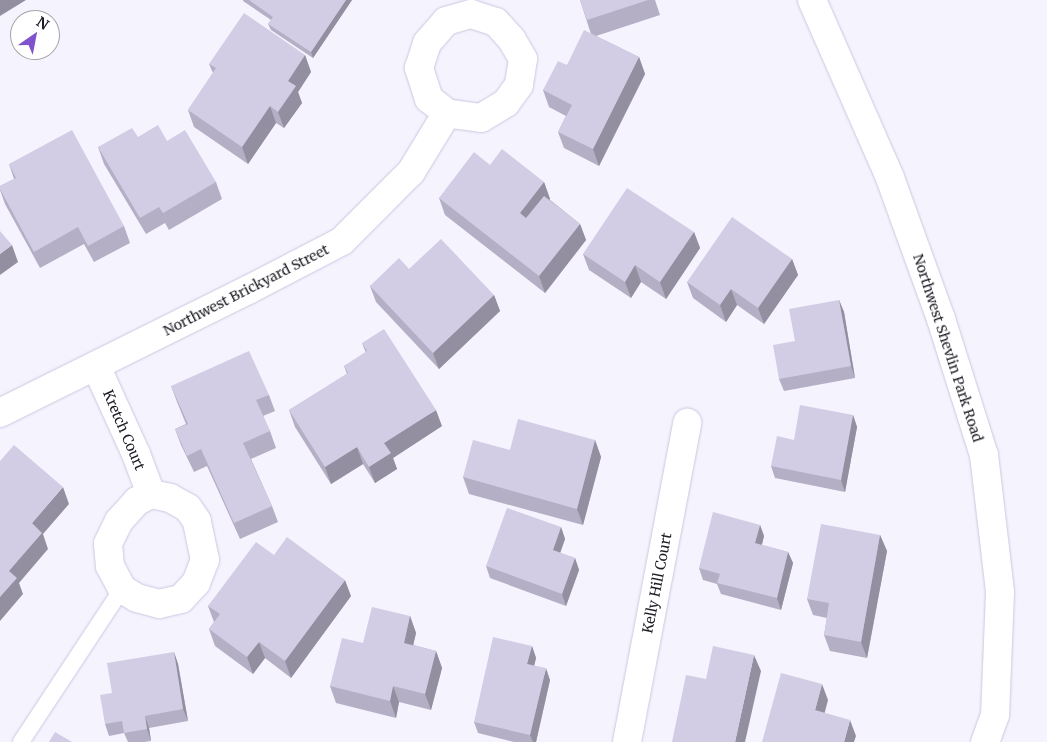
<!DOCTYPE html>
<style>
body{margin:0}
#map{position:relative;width:1047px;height:742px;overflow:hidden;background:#f5f3fe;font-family:Merriweather,serif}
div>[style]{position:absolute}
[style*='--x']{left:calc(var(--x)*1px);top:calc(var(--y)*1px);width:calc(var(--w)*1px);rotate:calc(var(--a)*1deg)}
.roads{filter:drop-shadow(0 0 1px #cdc6e0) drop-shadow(0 0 1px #cdc6e0)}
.lane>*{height:16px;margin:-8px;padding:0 8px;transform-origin:8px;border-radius:8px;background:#fff}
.street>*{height:28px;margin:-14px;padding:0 14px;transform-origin:14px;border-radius:14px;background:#fff}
.secondary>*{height:28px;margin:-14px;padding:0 14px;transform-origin:14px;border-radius:14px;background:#fff}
.wall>*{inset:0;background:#b5afc5}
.shaded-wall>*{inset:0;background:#938fa0}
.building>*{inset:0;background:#d2cce5}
span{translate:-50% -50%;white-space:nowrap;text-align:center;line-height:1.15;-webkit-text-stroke:5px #fff;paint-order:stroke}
.street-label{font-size:14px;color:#1d1b24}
.north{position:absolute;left:10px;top:10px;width:50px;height:50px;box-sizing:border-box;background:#fff;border:1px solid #a5a4a7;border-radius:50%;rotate:33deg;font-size:14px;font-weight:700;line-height:20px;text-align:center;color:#1d1b24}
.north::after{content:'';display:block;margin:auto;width:18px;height:22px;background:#7e53cc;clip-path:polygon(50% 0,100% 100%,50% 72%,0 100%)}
</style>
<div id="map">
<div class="roads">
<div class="lane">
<i style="--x:21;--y:742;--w:183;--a:-56.6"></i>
</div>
<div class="street">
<i style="--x:471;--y:14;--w:26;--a:18"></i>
<i style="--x:496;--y:22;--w:24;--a:48"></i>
<i style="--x:512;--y:40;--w:22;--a:60"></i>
<i style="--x:523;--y:59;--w:26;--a:99"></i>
<i style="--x:519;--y:85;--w:22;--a:126"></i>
<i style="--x:506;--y:103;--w:29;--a:149"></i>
<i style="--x:481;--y:118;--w:34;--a:-172"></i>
<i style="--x:447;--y:113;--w:23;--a:-142"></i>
<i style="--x:429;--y:99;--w:33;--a:-108"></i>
<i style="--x:419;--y:68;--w:26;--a:-72"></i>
<i style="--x:427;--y:43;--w:29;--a:-49"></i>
<i style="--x:446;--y:21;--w:26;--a:-16"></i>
<i style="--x:96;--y:366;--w:97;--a:65.6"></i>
<i style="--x:136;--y:454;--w:43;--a:69.4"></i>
<i style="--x:151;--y:494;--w:16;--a:153"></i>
<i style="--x:137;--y:501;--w:27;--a:132"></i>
<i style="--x:119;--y:521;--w:25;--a:116"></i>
<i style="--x:108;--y:544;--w:22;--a:85"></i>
<i style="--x:110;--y:566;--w:26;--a:62"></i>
<i style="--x:122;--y:589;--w:17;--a:31"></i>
<i style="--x:137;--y:598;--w:23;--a:15"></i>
<i style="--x:159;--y:604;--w:23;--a:-13"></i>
<i style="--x:181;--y:599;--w:22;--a:-47"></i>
<i style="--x:196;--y:583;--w:25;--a:-69"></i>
<i style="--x:205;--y:560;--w:40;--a:-102"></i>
<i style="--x:197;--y:521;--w:16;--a:-125"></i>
<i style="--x:188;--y:508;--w:21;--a:-151"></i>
<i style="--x:170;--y:498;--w:19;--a:-168"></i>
<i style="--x:0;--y:413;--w:277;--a:-26.4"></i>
<i style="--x:248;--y:290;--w:106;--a:-27.5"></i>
<i style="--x:342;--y:241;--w:98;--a:-45"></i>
<i style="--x:411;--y:172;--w:69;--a:-58.6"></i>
<i style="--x:627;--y:742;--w:325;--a:-79.3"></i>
</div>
<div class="secondary">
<i style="--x:812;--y:0;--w:194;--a:66.3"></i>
<i style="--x:890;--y:178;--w:150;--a:70.1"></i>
<i style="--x:941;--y:319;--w:143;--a:72.5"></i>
<i style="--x:984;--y:455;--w:138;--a:83.3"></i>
<i style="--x:1000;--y:592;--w:123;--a:92.3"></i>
<i style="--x:995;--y:715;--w:29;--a:110"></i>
</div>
</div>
<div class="wall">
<i style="clip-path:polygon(243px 0,352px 0,313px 58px,271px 30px,268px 24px,271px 20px,243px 1px)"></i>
<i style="clip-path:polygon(580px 0,655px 0,660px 15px,596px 36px,639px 57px,645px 74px,599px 166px,564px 148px,558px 132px,566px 116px,549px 107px,543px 90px,567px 65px,591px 34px)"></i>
<i style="clip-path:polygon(305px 55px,311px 72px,298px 92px,302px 103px,284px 128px,276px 123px,248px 164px,194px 127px,188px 110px,213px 73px,209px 64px)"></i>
<i style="clip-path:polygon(138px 137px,167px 141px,216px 182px,222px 199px,169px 230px,165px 223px,146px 234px,104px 164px,98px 147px)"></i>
<i style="clip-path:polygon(9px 164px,124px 226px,130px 243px,94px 262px,84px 244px,40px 268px,5px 204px,0 190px,0 186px,14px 179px)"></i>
<i style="clip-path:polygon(490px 165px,544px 182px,550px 199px,549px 199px,580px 224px,586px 240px,545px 293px,445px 215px,439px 198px)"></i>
<i style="clip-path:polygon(694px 232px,700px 248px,666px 299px,641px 282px,631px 298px,589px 270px,583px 254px)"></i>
<i style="clip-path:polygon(792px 259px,798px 275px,764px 324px,737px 305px,726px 322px,693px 298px,687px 282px)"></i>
<i style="clip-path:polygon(409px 269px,494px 295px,500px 311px,439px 369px,376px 302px,370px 286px)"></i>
<i style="clip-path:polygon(839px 300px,844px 312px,855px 378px,784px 391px,779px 379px,795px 341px)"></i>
<i style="clip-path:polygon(362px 343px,442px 426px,393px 458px,397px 469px,375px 483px,363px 464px,331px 484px,295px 427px,289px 410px,347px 374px,344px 366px,366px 353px)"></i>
<i style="clip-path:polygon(171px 386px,269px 395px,275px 411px,263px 416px,270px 431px,276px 448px,251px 459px,272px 506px,278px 522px,240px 539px,207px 466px,194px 472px,181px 445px,175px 429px,186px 424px,177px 402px)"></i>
<i style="clip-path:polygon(853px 415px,857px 427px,845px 492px,775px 478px,771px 466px,794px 440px)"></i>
<i style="clip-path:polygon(595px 440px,601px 457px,583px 525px,469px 494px,463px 477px,510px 450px)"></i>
<i style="clip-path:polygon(760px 525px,764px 536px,762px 545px,788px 552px,793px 563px,781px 610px,721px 594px,717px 584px,703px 580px,699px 568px)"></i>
<i style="clip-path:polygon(561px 527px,565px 539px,560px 553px,575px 558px,579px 570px,566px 606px,490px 578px,486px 566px)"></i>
<i style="clip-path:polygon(880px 535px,887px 551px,867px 658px,830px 651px,824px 635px,827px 618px,813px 615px,807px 599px)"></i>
<i style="clip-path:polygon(274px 555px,351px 596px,291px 678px,265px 658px,253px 674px,215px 646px,209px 629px,214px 622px,208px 606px)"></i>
<i style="clip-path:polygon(410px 616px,416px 633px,413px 645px,436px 651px,442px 668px,431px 710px,399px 702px,396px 718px,336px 703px,330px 686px,363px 643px)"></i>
<i style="clip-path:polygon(532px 646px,536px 658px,534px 665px,550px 680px,536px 742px,514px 742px,478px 733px,474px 722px)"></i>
<i style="clip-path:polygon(174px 652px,178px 664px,188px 721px,149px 728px,151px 741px,144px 742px,128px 742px,124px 733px,109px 736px,105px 724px,112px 693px)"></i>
</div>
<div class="shaded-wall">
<i style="clip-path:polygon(0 0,26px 0,0 16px)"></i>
<i style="clip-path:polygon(346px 0,352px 0,313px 58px,311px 52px)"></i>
<i style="clip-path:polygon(305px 55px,311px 72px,298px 92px,302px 103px,284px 128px,278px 112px,288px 81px)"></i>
<i style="clip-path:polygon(639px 57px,645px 74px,599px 166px,593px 149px)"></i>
<i style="clip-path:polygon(270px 106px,276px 123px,248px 164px,242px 147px)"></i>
<i style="clip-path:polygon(544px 182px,550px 199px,526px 229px,520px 213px)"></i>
<i style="clip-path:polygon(580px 224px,586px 240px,545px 293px,539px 276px)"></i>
<i style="clip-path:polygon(694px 232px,700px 248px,666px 299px,660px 282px)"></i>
<i style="clip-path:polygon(12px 245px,18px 262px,0 275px,0 254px)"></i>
<i style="clip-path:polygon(792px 259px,798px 275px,764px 324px,758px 308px)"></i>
<i style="clip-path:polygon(635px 265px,641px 282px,631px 298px,625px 282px)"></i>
<i style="clip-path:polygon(731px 289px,737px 305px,726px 322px,720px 305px)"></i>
<i style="clip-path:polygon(494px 295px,500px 311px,439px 369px,433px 353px)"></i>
<i style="clip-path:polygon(839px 300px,844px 312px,855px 378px,851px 366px)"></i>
<i style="clip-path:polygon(436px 410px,442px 426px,393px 458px,397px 469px,375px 483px,369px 467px,384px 443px)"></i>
<i style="clip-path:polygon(853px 415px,857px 427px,845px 492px,841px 480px)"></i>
<i style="clip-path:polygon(595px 440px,601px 457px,583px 525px,577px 509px)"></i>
<i style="clip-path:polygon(357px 447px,363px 464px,331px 484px,325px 467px)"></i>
<i style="clip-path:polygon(63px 487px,69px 504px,43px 534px,48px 549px,19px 583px,23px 594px,0 621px,0 597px,9px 571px,32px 523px)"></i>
<i style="clip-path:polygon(760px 525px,764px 536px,759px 555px,755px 543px)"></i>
<i style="clip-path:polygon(561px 527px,565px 539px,557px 562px,553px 550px)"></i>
<i style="clip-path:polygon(880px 535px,887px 551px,867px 658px,861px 642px)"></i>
<i style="clip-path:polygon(788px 552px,793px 563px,781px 610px,777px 598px)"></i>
<i style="clip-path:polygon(575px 558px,579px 570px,566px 606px,562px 594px)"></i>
<i style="clip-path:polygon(345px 580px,351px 596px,291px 678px,285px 661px)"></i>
<i style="clip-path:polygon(410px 616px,416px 633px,410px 659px,404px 643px)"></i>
<i style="clip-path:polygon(259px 642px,265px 658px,253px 674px,247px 657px)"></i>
<i style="clip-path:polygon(532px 646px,536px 658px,532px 675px,527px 664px)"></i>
<i style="clip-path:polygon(436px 651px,442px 668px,431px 710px,425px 694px)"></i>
<i style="clip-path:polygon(174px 652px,178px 664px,188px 721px,183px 709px)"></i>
<i style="clip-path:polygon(754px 655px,761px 671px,745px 742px,735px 742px)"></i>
<i style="clip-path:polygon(546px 668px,550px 680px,536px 742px,533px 742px,530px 735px)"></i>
<i style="clip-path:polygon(822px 684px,828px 700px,821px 727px,815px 710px)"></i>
<i style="clip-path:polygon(393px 686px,399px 702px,396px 718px,390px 701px)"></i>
<i style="clip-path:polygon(145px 716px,149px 728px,151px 741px,147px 729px)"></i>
<i style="clip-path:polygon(850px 720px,856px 736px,854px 742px,844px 742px)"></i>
</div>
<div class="building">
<i style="clip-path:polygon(249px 0,346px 0,311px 52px,268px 24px,273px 17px)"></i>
<i style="clip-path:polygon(580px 0,648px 0,587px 20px)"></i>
<i style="clip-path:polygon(244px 13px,305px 55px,288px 81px,296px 86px,278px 112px,270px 106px,242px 147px,188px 110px,216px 68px,209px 64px)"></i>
<i style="clip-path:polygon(584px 30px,639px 57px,593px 149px,558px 132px,572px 105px,543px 90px,558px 61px,567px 65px)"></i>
<i style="clip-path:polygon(158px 125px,167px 141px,185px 130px,216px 182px,163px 213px,159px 207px,140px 218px,98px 147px,132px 128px,138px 137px)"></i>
<i style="clip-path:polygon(72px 130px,124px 226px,88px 246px,78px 227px,34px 252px,0 189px,0 186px,16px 178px,9px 164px)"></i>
<i style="clip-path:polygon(502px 149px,544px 182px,520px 213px,526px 218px,544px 196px,580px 224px,539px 276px,439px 198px,474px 152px,490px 165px)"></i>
<i style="clip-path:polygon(627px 188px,694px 232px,660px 282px,635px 265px,625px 282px,583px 254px)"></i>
<i style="clip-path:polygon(732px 217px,792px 259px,758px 308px,731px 289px,720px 305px,687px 282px)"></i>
<i style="clip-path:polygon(0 231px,12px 245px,0 254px)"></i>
<i style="clip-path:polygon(441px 239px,494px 295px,433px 353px,370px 286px,399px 258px,409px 269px)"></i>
<i style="clip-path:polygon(839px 300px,851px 366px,779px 379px,773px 345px,795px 341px,789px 309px)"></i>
<i style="clip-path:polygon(384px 329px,436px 410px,384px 443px,391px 453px,369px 467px,357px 447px,325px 467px,289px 410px,348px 373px,344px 366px,367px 351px,362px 343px)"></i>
<i style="clip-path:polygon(249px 351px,269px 395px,256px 400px,270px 431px,243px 443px,272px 506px,234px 523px,201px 449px,187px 456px,175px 429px,188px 424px,171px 386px)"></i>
<i style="clip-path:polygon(800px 405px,853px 415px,841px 480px,771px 466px,777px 436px,794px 440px)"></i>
<i style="clip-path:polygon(518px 419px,595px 440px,577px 509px,463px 477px,473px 440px,510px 450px)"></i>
<i style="clip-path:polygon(14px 445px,63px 487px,32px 523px,42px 533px,9px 571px,17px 578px,0 597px,0 461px)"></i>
<i style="clip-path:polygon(507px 508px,561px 527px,553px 550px,575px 558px,562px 594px,486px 566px)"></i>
<i style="clip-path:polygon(713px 512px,760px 525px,755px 543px,788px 552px,777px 598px,717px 583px,720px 574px,699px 568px)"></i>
<i style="clip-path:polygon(821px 524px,880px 535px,861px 642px,824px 635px,829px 603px,807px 599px)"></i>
<i style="clip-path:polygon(287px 537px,345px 580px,285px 661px,259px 642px,247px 657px,209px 629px,220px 614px,208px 606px,256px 542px,274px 555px)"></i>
<i style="clip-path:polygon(372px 607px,410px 616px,404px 643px,436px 651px,425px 694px,393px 686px,390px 701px,330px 686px,342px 638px,363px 643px)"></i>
<i style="clip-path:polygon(493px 637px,532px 646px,527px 664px,546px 668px,530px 735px,474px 722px)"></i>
<i style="clip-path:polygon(713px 646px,754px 655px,735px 742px,672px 742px,686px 675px,706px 679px)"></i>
<i style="clip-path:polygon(174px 652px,183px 709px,145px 716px,147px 729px,124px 733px,122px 721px,105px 724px,100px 695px,112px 693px,107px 663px)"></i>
<i style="clip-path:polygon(781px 673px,822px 684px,815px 710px,850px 720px,844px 742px,762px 742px)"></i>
<i style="clip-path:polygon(55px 732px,72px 742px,49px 742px)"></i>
</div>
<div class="street-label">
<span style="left:246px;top:290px;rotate:-27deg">Northwest Brickyard Street</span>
<span style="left:948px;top:348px;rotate:72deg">Northwest Shevlin Park Road</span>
<span style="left:124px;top:430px;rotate:67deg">Kretch Court</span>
<span style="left:657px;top:583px;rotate:-79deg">Kelly Hill Court</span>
</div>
<div class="north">N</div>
</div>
